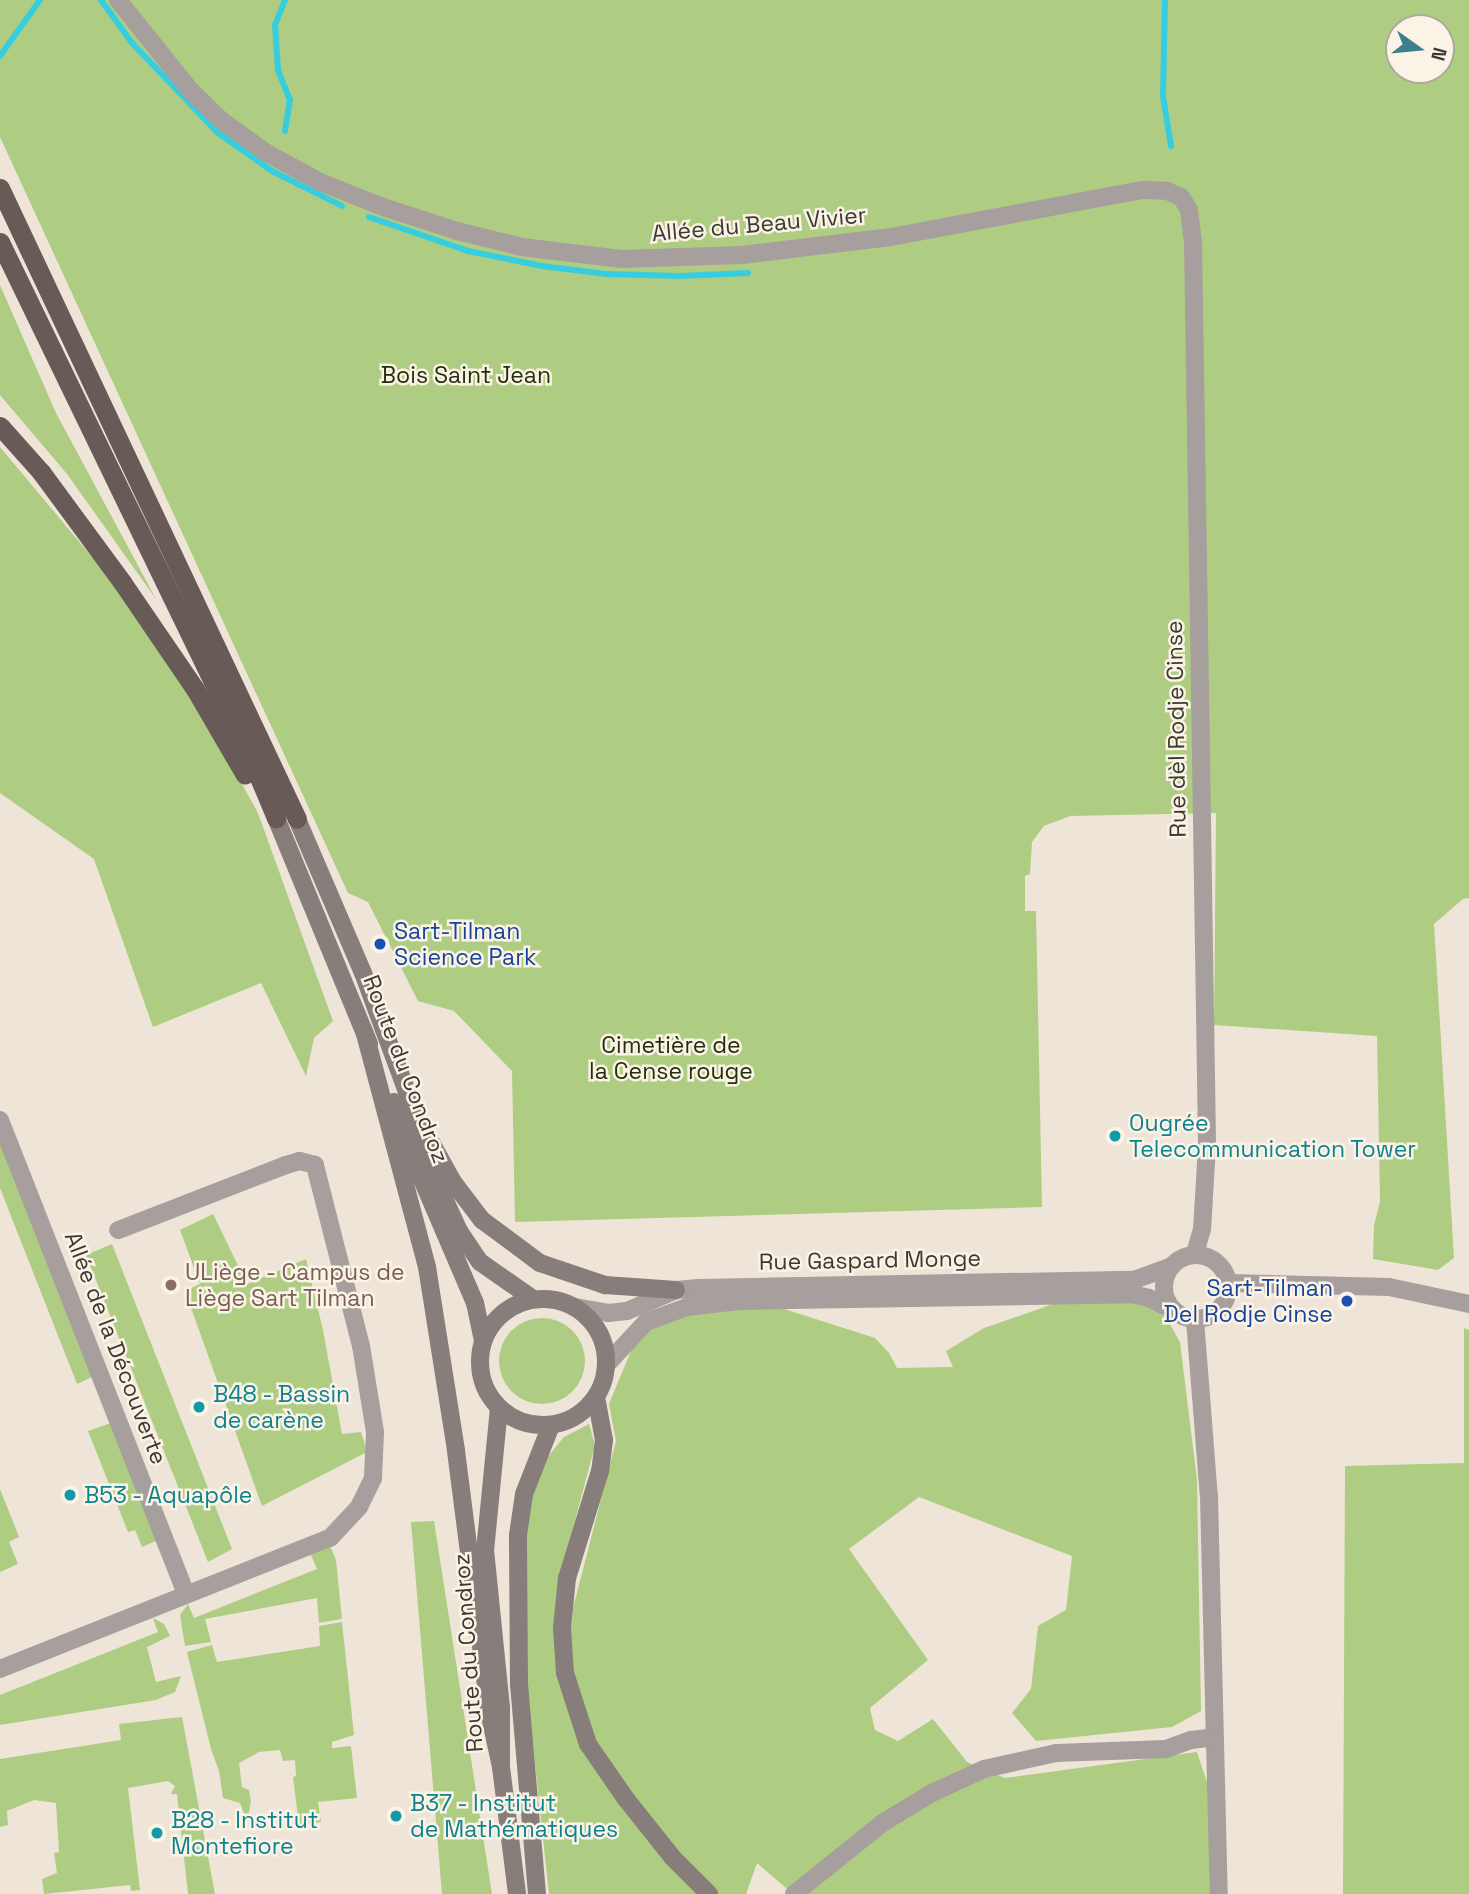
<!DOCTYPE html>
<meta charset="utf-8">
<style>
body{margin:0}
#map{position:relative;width:1469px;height:1894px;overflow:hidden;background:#eee5d8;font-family:"Space Grotesk",sans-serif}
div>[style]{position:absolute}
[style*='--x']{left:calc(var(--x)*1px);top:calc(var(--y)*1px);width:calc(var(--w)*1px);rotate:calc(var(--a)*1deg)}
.green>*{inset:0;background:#aecd82}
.round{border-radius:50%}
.stream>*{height:6px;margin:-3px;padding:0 3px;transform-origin:3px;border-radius:3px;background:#36cedf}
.minor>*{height:18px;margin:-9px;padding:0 9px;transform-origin:9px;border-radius:9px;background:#a79f9d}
.minor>.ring{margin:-9px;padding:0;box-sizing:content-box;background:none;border:18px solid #a79f9d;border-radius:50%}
.tertiary>*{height:18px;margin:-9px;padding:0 9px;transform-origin:9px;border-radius:9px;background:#a79f9d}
.secondary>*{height:18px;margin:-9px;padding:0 9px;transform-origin:9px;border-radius:9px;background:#877d7a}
.secondary>.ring{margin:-9px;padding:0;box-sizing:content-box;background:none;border:18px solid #877d7a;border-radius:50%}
.trunk>*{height:19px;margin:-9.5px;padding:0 9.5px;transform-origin:9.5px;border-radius:9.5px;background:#685a56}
.dots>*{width:19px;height:19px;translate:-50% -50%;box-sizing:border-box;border:4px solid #fbf3e5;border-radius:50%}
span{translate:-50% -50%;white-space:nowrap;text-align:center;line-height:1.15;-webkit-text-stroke:5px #fbf3e5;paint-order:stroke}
.street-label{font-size:23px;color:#3c3833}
.park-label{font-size:23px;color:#222f0a}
.transit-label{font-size:23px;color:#164399}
.left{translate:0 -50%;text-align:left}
.right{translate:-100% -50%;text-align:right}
.culture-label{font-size:23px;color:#0d838f}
.education-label{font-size:23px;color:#785e54}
.north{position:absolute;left:1385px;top:14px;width:70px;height:70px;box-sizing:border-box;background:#fbf3e5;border:2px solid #afa89e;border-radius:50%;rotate:105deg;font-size:19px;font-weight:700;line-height:28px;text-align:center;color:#3c3833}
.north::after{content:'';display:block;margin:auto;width:24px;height:32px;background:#3c808f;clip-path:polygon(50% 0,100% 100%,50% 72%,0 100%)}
</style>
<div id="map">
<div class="green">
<i style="clip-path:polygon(evenodd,0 0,1469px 0,1469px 898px,1463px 899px,1434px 924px,1454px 1258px,1438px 1270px,1373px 1259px,1374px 1225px,1380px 1202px,1377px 1036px,1214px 1025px,1216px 813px,1070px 816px,1044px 826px,1032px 842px,1030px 874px,1025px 876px,1025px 911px,1036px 911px,1042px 1207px,515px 1222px,512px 1071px,454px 1011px,418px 1001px,368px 902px,348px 893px,0 137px,0 0,1399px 28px,1441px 28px,1441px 70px,1399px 70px,1399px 28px)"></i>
<i style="clip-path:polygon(0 285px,56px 413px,156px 599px,67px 474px,0 395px)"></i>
<i style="clip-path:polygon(0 447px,122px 593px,200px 708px,258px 813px,333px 1021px,314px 1038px,306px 1076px,261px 983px,153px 1027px,94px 859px,0 793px)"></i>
<i style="clip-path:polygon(0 1137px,94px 1376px,77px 1384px,0 1188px)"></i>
<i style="clip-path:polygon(213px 1214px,247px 1284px,306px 1259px,323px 1330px,342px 1434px,361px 1432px,367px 1452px,262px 1506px,185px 1291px,200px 1284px,180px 1230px)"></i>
<i style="clip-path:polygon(112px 1244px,232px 1549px,208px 1562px,86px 1255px)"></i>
<i style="clip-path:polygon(1128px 1302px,1150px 1304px,1167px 1319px,1180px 1342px,1197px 1480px,1201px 1711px,1172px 1727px,1036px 1741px,1012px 1713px,1031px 1689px,1038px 1626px,1066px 1610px,1072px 1556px,919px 1497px,849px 1549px,928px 1660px,870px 1708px,875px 1730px,898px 1741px,933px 1719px,967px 1762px,1005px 1778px,1197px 1752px,1208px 1785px,1210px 1894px,793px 1894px,757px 1863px,746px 1894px,549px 1894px,527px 1690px,525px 1550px,530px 1505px,537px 1470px,564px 1437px,589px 1424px,595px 1445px,557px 1589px,554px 1633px,572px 1625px,573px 1608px,616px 1441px,609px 1404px,633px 1346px,651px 1327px,692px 1311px,778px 1307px,875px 1338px,889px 1353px,897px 1368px,953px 1367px,946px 1351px,984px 1328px,1056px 1303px)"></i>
<i class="round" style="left:499px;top:1318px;width:86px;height:86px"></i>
<i style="clip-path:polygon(1464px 1328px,1469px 1330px,1469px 1894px,1343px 1894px,1345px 1466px,1464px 1463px)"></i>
<i style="clip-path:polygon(111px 1423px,158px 1540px,142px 1547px,135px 1530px,128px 1532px,88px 1431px)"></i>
<i style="clip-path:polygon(0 1489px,19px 1537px,9px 1542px,18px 1564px,0 1572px)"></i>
<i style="clip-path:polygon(434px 1521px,492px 1894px,442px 1894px,411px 1522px)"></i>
<i style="clip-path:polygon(329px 1543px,336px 1560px,342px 1619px,319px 1623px,317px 1598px,205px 1619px,211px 1642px,185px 1646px,180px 1615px,188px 1604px,194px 1618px,317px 1569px,311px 1555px)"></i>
<i style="clip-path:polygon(153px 1618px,164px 1624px,170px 1636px,147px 1647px,156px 1682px,181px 1676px,175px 1692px,156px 1700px,0 1725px,0 1695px,158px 1632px)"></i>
<i style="clip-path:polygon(342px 1622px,354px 1735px,332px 1742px,332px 1748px,351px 1746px,357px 1798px,318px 1802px,321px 1822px,299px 1825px,293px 1777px,296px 1776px,295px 1760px,283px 1761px,280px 1750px,259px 1752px,239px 1763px,242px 1787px,249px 1790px,251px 1801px,247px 1822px,240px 1803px,223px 1798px,219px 1771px,211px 1749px,187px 1652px,212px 1645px,217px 1662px,320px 1646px,319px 1626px)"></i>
<i style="clip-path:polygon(182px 1717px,215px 1894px,188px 1894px,177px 1794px,171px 1794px,175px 1786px,168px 1781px,128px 1788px,140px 1890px,131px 1891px,130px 1885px,44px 1894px,42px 1879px,57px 1873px,54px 1853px,59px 1852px,56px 1803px,34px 1800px,7px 1811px,8px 1825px,0 1827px,0 1759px,121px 1740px,119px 1724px)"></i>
</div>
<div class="stream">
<i style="--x:101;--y:0;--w:53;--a:54.2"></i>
<i style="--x:132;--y:43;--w:124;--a:46.3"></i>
<i style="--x:218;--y:133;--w:66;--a:35.1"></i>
<i style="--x:272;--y:171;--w:78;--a:26.6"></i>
<i style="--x:1165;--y:0;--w:96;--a:91.2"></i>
<i style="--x:1163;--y:96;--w:51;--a:80.9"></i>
<i style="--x:0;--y:56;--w:69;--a:-54.5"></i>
<i style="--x:285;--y:131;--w:31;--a:-81"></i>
<i style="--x:290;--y:100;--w:32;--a:-112"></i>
<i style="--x:278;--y:70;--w:45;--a:-93.8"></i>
<i style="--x:275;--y:25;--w:27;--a:-68"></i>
<i style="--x:369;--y:217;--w:105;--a:19"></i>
<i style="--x:468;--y:251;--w:76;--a:11.5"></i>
<i style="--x:542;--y:266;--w:65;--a:7"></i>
<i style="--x:607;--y:274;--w:72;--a:1.6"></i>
<i style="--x:679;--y:276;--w:69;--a:-2.5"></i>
</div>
<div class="minor">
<i style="--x:118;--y:0;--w:117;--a:51.3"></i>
<i style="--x:191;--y:91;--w:42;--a:44"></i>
<i style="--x:221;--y:120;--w:54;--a:36"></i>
<i style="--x:265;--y:152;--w:63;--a:28.6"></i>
<i style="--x:320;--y:182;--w:71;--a:21.5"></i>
<i style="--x:386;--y:208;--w:75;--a:17.9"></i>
<i style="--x:457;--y:231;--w:67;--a:13.8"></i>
<i style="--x:522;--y:247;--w:100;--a:6.9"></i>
<i style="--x:621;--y:259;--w:121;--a:-1.9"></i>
<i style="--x:742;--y:255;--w:150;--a:-6.9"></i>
<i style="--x:891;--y:237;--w:256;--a:-10.6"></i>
<i style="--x:1143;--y:190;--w:24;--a:2"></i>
<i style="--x:1167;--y:191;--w:15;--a:23"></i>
<i style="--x:1181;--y:197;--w:15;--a:58"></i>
<i style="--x:1189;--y:210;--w:31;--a:83"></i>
<i style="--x:1193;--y:241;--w:905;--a:89.11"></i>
<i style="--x:1207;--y:1146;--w:83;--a:93.4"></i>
<i style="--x:1202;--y:1229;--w:26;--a:106"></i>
<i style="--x:0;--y:1120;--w:509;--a:68.57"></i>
<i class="ring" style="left:1164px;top:1255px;width:46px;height:46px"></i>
<i style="--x:575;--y:1307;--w:34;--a:10"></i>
<i style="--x:608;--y:1313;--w:19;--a:-6"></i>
<i style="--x:627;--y:1311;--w:53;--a:-23.2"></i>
<i style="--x:676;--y:1290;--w:23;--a:-5"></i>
<i style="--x:699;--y:1288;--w:435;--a:-1.1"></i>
<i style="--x:1134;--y:1280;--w:38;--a:-20"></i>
<i style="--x:1195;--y:1320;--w:177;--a:85.5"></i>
<i style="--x:1209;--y:1496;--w:398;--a:88.6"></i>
<i style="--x:606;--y:1365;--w:59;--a:-47.1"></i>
<i style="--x:646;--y:1322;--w:44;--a:-20.1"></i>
<i style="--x:687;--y:1307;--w:52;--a:-6.6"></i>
<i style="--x:739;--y:1301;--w:393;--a:-1"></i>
<i style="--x:1132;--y:1294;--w:17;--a:13"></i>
<i style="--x:1149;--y:1298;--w:27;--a:27"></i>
<i style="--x:0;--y:1669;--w:355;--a:-21.7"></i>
<i style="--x:330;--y:1538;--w:42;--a:-46.9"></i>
<i style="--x:359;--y:1507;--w:32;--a:-64"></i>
<i style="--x:373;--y:1478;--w:46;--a:-87.5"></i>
<i style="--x:375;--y:1432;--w:87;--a:-99.2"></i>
<i style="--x:361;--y:1346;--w:187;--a:-104.3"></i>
<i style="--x:315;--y:1165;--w:16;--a:-165"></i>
<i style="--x:300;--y:1161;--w:15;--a:164"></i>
<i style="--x:286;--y:1165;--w:180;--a:158.8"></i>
<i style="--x:794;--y:1894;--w:115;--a:-38.7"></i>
<i style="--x:884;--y:1822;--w:56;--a:-31.1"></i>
<i style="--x:932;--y:1793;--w:57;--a:-24.8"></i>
<i style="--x:984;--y:1769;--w:74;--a:-12.5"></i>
<i style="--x:1056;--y:1753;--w:110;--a:-2.1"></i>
<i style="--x:1166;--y:1749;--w:27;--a:-20"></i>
<i style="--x:1191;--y:1740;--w:23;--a:-7"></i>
</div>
<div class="tertiary">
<i style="--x:1228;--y:1283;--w:161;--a:1.4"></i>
<i style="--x:1389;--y:1287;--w:82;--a:12"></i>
</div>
<div class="secondary">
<i style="--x:276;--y:818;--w:244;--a:67.6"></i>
<i style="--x:297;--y:819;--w:168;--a:66.8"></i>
<i style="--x:363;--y:973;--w:156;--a:69.7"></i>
<i style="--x:417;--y:1119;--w:49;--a:75.7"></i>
<i style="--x:429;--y:1166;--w:72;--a:65.2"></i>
<i style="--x:459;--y:1231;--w:37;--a:56"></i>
<i style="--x:480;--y:1262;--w:65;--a:34.9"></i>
<i style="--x:365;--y:1034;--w:241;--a:75.1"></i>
<i style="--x:427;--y:1267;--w:186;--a:81"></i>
<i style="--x:456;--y:1451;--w:267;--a:82.7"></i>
<i style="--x:490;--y:1716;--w:52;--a:77.8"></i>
<i style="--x:394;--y:1102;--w:80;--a:70.2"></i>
<i style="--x:421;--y:1177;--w:137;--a:66.8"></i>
<i style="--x:475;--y:1303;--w:39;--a:78"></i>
<i style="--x:428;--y:1137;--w:51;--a:60.9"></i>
<i style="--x:453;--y:1182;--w:48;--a:52.7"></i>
<i style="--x:482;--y:1220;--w:72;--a:36.6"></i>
<i style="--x:540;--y:1263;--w:69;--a:18.7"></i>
<i style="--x:605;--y:1285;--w:71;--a:4"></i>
<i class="ring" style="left:480px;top:1299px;width:108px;height:108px"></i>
<i style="--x:596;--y:1397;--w:44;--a:79.5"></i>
<i style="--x:604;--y:1440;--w:31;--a:97"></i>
<i style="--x:600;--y:1471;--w:112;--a:107.1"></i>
<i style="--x:567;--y:1578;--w:50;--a:95.7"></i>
<i style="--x:562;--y:1628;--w:45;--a:86.2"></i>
<i style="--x:565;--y:1673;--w:75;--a:72.1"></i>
<i style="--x:588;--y:1744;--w:67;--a:55.4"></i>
<i style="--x:626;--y:1799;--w:75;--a:51.5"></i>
<i style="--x:673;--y:1858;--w:51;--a:45"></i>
<i style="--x:499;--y:1408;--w:143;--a:95.6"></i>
<i style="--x:485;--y:1550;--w:159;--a:84.2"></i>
<i style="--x:501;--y:1708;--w:59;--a:90"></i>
<i style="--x:501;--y:1767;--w:128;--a:82.8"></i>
<i style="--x:537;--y:1894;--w:210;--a:-94.9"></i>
<i style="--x:519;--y:1685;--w:150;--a:-90.4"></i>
<i style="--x:518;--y:1535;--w:41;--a:-81.7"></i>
<i style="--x:524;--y:1494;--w:74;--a:-68.6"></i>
</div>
<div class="trunk">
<i style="--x:0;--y:188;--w:697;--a:64.79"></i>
<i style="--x:0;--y:242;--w:592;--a:64.17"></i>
<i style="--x:258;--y:775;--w:47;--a:67.3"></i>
<i style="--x:0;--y:426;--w:62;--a:48.3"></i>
<i style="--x:41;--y:472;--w:137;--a:53.6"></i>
<i style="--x:122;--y:582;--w:130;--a:55.7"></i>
<i style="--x:195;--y:689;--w:99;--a:59.8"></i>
</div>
<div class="dots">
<i style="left:380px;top:944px;background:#1a4fb4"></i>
<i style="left:1115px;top:1136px;background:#0f9aa8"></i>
<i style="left:171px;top:1285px;background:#8d6e63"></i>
<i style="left:1347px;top:1301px;background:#1a4fb4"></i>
<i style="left:199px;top:1407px;background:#0f9aa8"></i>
<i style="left:70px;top:1495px;background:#0f9aa8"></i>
<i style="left:396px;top:1816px;background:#0f9aa8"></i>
<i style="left:157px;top:1833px;background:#0f9aa8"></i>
</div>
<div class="street-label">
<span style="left:759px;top:224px;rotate:-5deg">Allée du Beau Vivier</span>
<span style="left:1176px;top:729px;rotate:-91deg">Rue dèl Rodje Cinse</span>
<span style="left:406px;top:1069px;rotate:69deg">Route du Condroz</span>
<span style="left:870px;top:1260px;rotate:-1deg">Rue Gaspard Monge</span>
<span style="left:116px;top:1348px;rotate:69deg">Allée de la Découverte</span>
<span style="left:468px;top:1653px;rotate:-94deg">Route du Condroz</span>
</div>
<div class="park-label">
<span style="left:466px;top:375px">Bois Saint Jean</span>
<span style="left:671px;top:1058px">Cimetière de<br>la Cense rouge</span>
</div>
<div class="transit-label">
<span class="left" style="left:394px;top:944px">Sart-Tilman<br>Science Park</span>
<span class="right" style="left:1333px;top:1301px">Sart-Tilman<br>Del Rodje Cinse</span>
</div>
<div class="culture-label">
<span class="left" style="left:1129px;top:1136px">Ougrée<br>Telecommunication Tower</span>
<span class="left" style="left:213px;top:1407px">B48 - Bassin<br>de carène</span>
<span class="left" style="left:84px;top:1495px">B53 - Aquapôle</span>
<span class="left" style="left:410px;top:1816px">B37 - Institut<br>de Mathématiques</span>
<span class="left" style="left:171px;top:1833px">B28 - Institut<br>Montefiore</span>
</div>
<div class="education-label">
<span class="left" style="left:185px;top:1285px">ULiège - Campus de<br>Liège Sart Tilman</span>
</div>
<div class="north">N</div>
</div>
